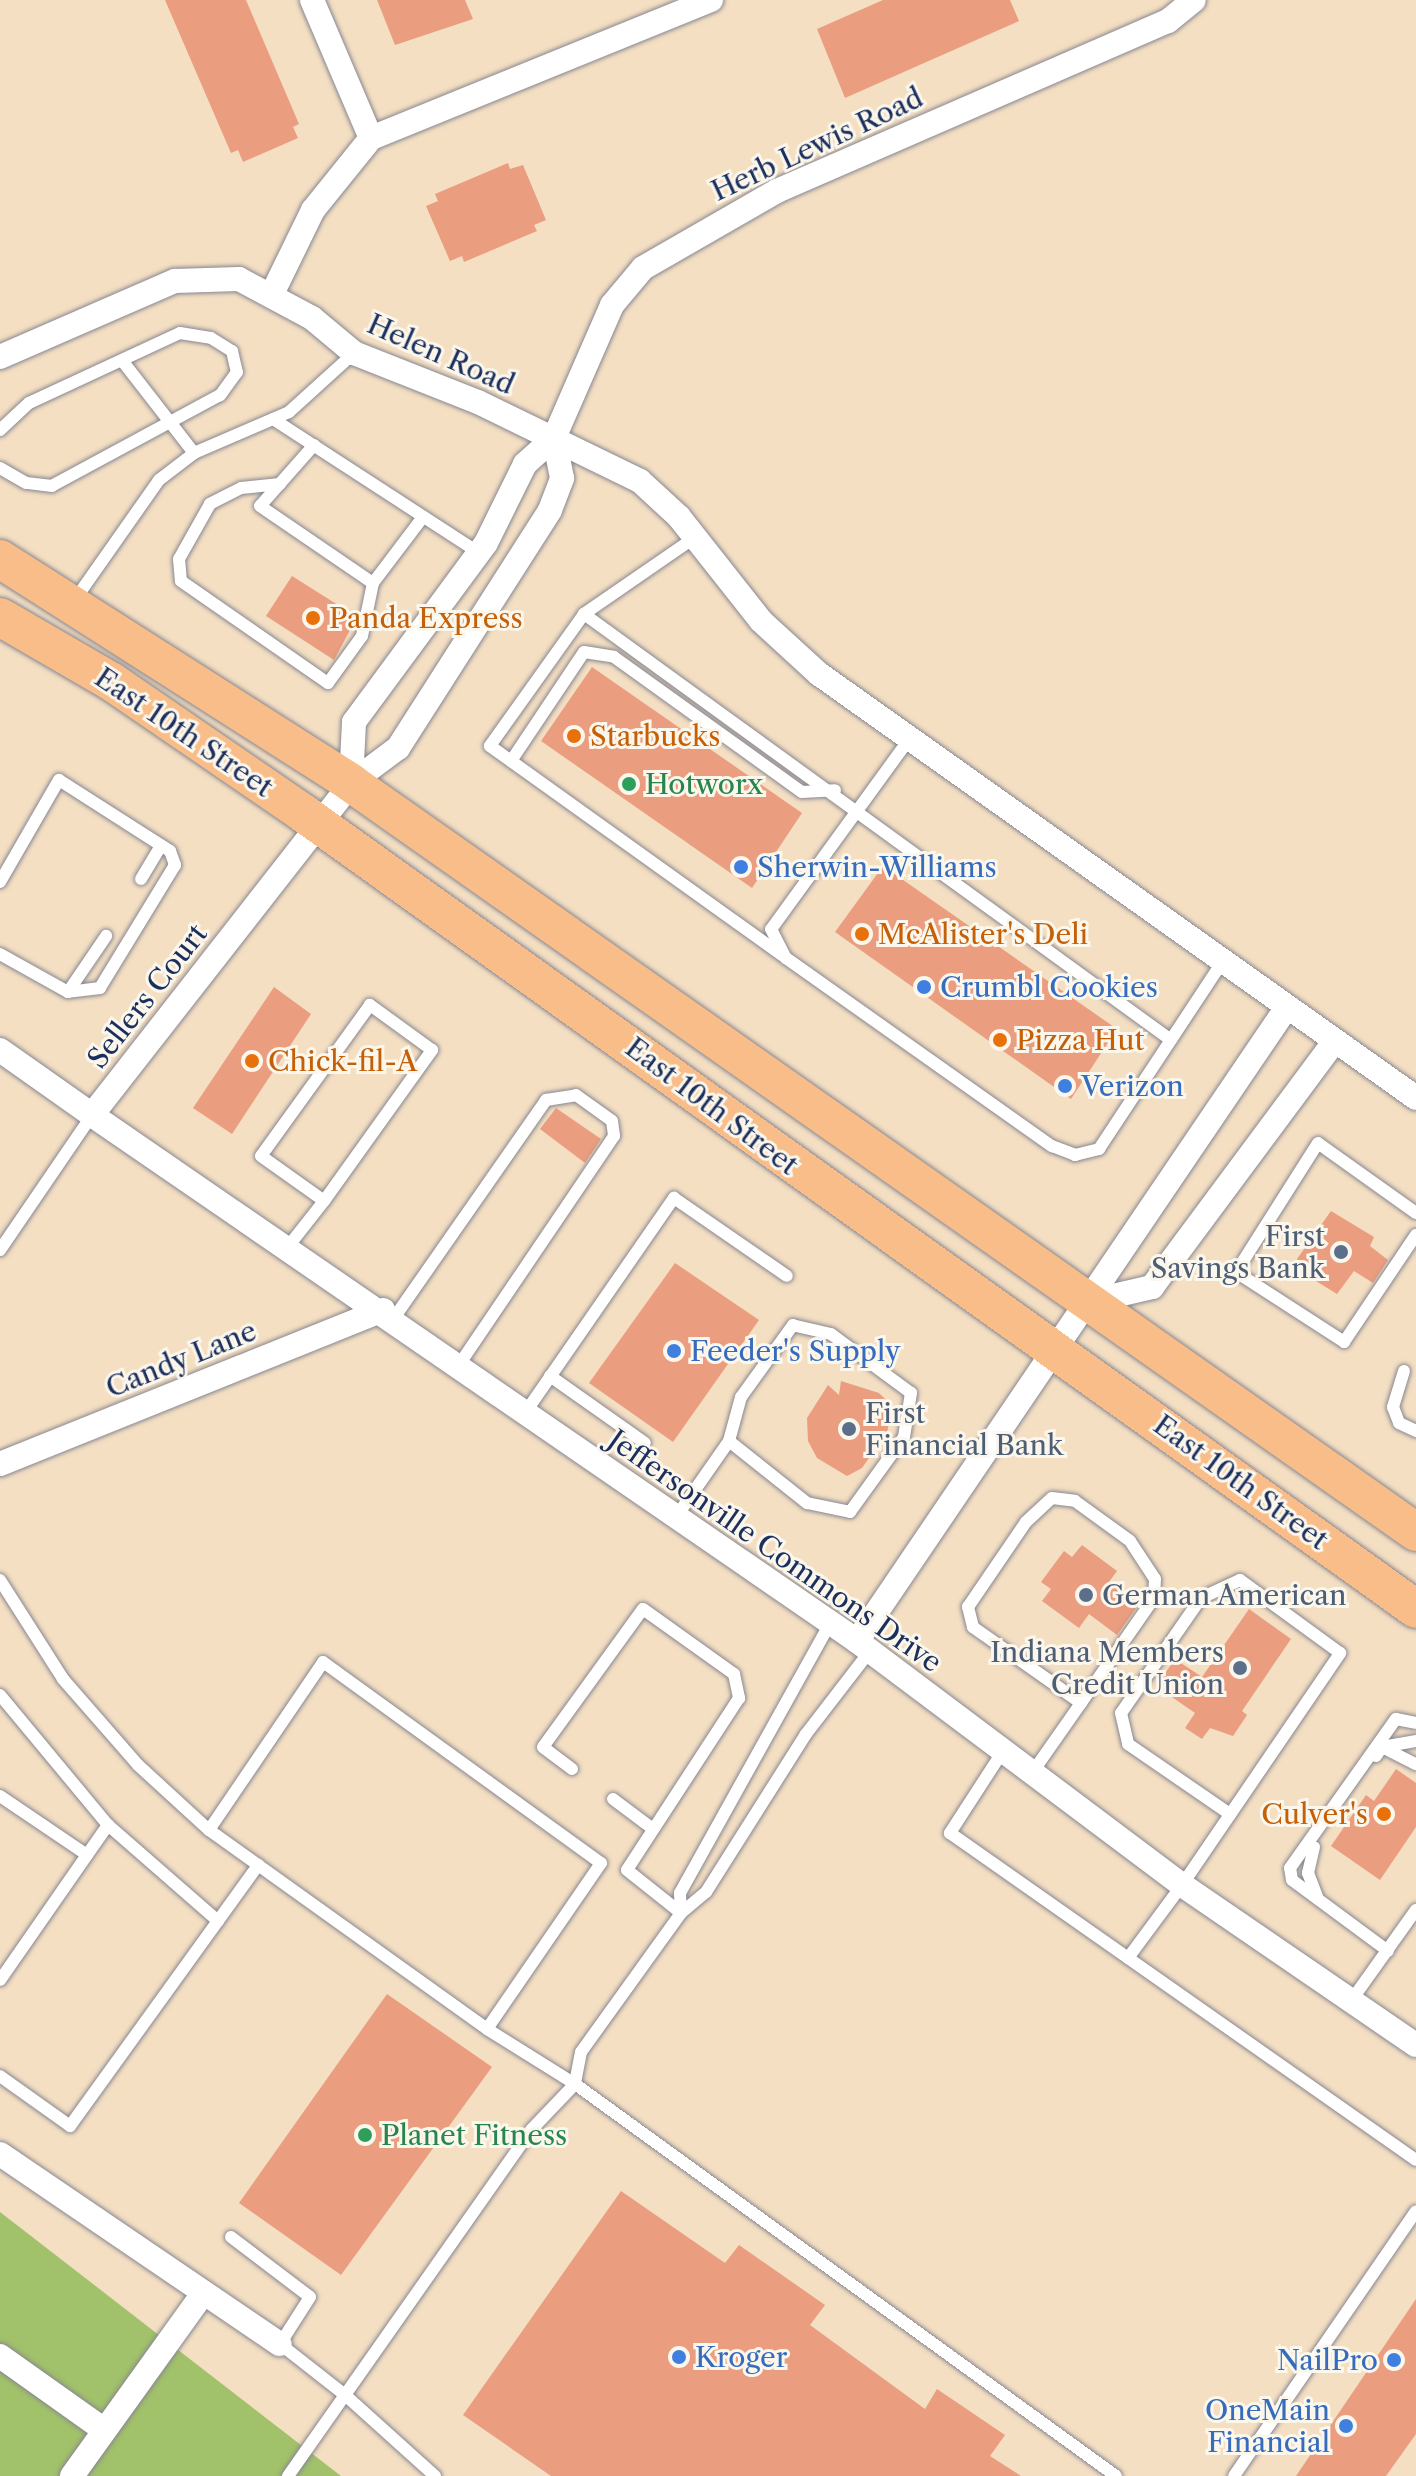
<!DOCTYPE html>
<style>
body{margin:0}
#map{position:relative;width:1416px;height:2476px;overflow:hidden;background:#f4dfc3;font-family:"Libre Caslon Text",serif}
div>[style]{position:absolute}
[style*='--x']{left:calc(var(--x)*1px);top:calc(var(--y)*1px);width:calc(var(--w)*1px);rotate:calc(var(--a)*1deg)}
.green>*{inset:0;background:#a1c16a}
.building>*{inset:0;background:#ea9d7f}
.roads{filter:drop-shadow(0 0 2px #888790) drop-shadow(0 0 2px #888790)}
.lane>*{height:12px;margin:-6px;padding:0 6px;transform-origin:6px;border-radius:6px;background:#fff}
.street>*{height:24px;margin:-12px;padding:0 12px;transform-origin:12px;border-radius:12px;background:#fff}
.primary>*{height:38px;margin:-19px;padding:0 19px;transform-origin:19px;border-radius:19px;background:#f8bd88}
.dots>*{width:22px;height:22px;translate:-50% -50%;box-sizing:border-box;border:4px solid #fbf7ec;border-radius:50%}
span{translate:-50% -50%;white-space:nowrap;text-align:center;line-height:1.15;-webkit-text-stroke:6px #fbf7ec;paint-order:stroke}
.street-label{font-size:28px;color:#1b2f5e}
.food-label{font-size:28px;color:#c56008}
.left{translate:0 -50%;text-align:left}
.right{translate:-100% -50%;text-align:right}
.leisure-label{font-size:28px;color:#27864d}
.shop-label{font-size:28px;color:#366cbe}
.service-label{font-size:28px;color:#4e5e75}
</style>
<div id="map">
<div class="green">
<i style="clip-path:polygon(0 2212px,341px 2476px,0 2476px)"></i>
</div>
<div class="building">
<i style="clip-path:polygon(165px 0,246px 0,299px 124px,293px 127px,298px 138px,243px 162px,238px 150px,231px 153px)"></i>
<i style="clip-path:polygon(377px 0,465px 0,473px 19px,395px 45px)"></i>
<i style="clip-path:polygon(883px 0,1010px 0,1019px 21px,845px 98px,817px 29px)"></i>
<i style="clip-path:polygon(508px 163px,510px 169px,523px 165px,546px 220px,534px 225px,537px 231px,464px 262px,462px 256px,450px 261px,426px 206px,438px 201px,435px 194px)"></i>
<i style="clip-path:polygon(292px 576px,357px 617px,334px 660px,266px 616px)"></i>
<i style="clip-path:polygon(592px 667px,802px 813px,752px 888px,541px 741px)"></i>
<i style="clip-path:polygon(883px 866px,1117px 1029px,1071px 1099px,835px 932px)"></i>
<i style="clip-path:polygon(274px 987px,311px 1014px,232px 1134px,193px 1108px)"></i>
<i style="clip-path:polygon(556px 1108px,601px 1139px,585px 1163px,540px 1129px)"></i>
<i style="clip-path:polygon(1331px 1211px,1374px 1237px,1370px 1246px,1388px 1260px,1373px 1283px,1354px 1271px,1337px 1294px,1303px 1273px,1297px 1259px)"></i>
<i style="clip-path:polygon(675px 1263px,759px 1320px,673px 1442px,589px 1383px)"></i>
<i style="clip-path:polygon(841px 1381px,879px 1393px,893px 1407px,887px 1432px,862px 1468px,847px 1476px,817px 1458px,808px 1441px,807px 1418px,828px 1385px,839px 1395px)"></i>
<i style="clip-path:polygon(1082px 1545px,1117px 1571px,1109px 1582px,1139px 1604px,1117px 1635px,1089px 1614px,1079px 1628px,1042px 1601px,1051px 1589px,1041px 1582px,1064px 1551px,1072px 1557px)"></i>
<i style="clip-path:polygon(1249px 1609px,1291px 1639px,1242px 1711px,1247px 1715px,1233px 1736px,1210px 1728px,1202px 1739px,1185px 1728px,1195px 1713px,1156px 1686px,1175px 1659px,1202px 1677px)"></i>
<i style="clip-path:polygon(1396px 1769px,1416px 1783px,1416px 1827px,1380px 1880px,1331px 1846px,1366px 1795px,1374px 1801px)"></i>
<i style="clip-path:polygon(387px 1994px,492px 2067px,341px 2275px,239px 2203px)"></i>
<i style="clip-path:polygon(621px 2191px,725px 2263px,739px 2245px,825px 2305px,810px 2325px,925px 2409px,937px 2389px,1005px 2435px,990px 2456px,1021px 2476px,551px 2476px,463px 2415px)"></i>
<i style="clip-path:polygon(1416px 2299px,1416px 2434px,1386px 2476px,1296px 2476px)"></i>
</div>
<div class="roads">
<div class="lane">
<i style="--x:124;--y:363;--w:114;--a:52.1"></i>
<i style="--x:273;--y:419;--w:246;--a:33"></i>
<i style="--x:0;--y:430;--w:40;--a:-43"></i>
<i style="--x:29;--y:403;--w:166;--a:-24.9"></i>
<i style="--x:180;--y:333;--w:31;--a:9"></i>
<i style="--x:211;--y:338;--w:25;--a:32"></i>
<i style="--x:232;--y:351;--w:22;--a:77"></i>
<i style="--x:237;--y:372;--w:29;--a:126"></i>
<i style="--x:220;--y:395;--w:191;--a:151.6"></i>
<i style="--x:52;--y:486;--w:26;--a:-173"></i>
<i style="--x:26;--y:483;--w:30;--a:-150"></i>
<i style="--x:314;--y:445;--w:81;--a:131.5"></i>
<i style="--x:260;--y:506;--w:137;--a:34.3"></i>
<i style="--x:373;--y:583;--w:83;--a:-52.9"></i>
<i style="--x:280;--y:484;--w:39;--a:174"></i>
<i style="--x:241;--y:488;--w:35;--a:153"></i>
<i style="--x:210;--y:504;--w:63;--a:119.4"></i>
<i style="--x:179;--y:559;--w:22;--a:85"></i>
<i style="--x:181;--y:581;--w:179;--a:34.8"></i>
<i style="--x:328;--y:683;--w:58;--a:-54.1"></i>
<i style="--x:362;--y:636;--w:54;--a:-78.3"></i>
<i style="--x:694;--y:538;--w:134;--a:145.4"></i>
<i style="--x:584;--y:614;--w:162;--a:125.5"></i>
<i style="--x:490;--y:746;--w:360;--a:35.6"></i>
<i style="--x:74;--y:601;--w:148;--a:-54.9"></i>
<i style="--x:159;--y:480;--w:44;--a:-37.6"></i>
<i style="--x:194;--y:453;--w:103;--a:-23.3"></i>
<i style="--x:289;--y:412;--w:88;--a:-42.2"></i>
<i style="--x:584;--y:614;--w:725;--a:35.97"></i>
<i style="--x:910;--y:738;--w:236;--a:126"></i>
<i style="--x:771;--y:929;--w:33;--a:63"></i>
<i style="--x:786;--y:958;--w:326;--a:35.3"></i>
<i style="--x:1052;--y:1146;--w:25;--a:21"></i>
<i style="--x:1075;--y:1155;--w:25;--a:-14"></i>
<i style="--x:1099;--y:1149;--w:225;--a:-56.6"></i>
<i style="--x:511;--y:761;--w:131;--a:-56.2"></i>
<i style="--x:584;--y:652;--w:30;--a:9"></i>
<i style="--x:614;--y:657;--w:231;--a:35.7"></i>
<i style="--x:802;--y:792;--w:33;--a:-3"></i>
<i style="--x:141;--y:879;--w:39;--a:-59"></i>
<i style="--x:0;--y:882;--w:118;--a:-60"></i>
<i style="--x:59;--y:780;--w:132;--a:32.6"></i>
<i style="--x:170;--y:851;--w:15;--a:70"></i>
<i style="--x:175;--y:865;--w:144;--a:121.4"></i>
<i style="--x:100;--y:988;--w:32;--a:173"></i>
<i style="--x:68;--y:992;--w:78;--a:-150.8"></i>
<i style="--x:68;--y:992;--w:68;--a:-55.8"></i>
<i style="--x:1416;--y:1213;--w:120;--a:-144.5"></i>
<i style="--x:1318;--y:1143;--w:153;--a:122.4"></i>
<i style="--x:1236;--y:1272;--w:129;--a:32.9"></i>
<i style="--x:1344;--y:1342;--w:129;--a:-56.1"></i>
<i style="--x:287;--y:1248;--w:60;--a:-51.8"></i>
<i style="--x:324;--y:1201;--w:186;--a:-54.4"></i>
<i style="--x:432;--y:1050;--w:77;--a:-144"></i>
<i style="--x:370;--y:1005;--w:186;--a:125.8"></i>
<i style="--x:261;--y:1156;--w:77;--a:35.5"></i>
<i style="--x:0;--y:1250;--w:163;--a:-55.7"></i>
<i style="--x:394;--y:1318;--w:266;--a:-55.1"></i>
<i style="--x:546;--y:1100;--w:30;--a:-9"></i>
<i style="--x:576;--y:1095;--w:44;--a:35.8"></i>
<i style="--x:612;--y:1121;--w:15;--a:82"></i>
<i style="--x:614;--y:1136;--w:278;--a:124.1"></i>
<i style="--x:1404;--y:1371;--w:38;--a:107"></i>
<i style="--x:1393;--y:1407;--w:17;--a:69"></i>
<i style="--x:1399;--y:1423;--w:19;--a:25"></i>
<i style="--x:550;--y:1376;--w:116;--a:35.2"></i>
<i style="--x:525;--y:1413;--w:262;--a:-55.3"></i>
<i style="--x:674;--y:1198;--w:137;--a:34.6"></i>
<i style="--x:676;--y:1517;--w:93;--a:-55.1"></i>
<i style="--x:729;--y:1441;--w:100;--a:38.5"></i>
<i style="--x:807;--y:1503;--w:44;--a:11.8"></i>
<i style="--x:850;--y:1512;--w:92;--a:-54.2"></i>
<i style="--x:904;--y:1437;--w:45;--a:-81"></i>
<i style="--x:911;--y:1393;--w:99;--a:-143.6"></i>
<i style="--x:831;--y:1334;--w:39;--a:-167"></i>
<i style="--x:793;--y:1325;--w:89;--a:125.8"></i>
<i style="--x:741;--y:1397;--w:46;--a:105.3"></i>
<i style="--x:0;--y:1580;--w:117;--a:57.5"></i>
<i style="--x:63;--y:1679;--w:114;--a:48.9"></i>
<i style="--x:138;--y:1765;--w:96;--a:42.5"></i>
<i style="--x:870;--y:1651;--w:105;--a:127.6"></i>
<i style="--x:806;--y:1734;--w:187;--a:122.3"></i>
<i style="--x:706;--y:1892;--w:33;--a:140"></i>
<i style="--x:681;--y:1913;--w:171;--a:125.7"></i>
<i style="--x:581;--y:2052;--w:33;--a:101"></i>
<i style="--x:575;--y:2084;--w:668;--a:35.93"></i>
<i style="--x:0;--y:1695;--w:169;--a:50.3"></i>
<i style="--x:108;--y:1825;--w:146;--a:41.1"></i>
<i style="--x:1382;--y:1747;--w:35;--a:-10"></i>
<i style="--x:1003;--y:1751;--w:98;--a:122.9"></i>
<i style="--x:950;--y:1833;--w:569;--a:35.06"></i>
<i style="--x:1376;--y:1756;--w:11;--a:-56"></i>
<i style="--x:1382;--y:1747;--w:38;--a:27"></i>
<i style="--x:572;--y:1769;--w:36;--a:-143"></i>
<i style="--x:543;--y:1747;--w:170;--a:-54.1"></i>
<i style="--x:643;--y:1609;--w:112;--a:35.5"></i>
<i style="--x:734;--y:1674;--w:25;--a:78"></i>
<i style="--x:739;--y:1698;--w:205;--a:123.1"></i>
<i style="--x:627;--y:1870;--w:69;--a:38.5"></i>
<i style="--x:1032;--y:1773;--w:85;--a:-55"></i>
<i style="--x:1081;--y:1703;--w:132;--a:-144.9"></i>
<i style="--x:973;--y:1627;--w:21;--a:-104"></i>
<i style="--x:968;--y:1607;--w:103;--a:-55.7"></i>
<i style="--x:1026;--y:1522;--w:35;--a:-43"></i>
<i style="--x:1052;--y:1498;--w:23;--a:7"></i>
<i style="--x:1075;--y:1501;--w:68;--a:36"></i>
<i style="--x:1130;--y:1541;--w:45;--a:56.7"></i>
<i style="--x:1155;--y:1579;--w:19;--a:93"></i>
<i style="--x:1154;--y:1598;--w:128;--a:124.8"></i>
<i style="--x:0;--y:1796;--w:105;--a:34.1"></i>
<i style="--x:87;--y:1855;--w:152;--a:124.8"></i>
<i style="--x:613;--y:1799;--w:50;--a:36.9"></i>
<i style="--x:1314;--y:1847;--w:27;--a:103"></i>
<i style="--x:1308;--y:1873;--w:28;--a:69"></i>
<i style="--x:87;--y:1855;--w:37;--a:-55"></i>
<i style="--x:681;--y:1913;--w:20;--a:-93"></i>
<i style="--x:680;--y:1893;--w:309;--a:-60.9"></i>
<i style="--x:1388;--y:1951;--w:119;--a:-143.5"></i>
<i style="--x:1292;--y:1880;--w:12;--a:-99"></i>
<i style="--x:1290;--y:1868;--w:183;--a:-54.6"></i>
<i style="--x:1396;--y:1719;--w:20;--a:11"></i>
<i style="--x:1128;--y:1958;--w:91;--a:-53.5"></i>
<i style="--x:1182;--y:1885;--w:281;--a:-55.7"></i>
<i style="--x:1340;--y:1653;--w:124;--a:-143.9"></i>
<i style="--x:1240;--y:1580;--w:43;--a:155.2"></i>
<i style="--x:1201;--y:1598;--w:140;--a:124.8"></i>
<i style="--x:1121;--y:1713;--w:32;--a:77"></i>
<i style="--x:1128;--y:1744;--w:124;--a:34.5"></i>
<i style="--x:1351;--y:2001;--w:112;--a:-54.5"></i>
<i style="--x:0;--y:2076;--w:86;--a:35.5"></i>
<i style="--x:70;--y:2126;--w:322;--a:-54.2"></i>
<i style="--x:231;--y:2237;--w:99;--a:37.2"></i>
<i style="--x:310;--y:2297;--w:56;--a:122.6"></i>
<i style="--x:280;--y:2344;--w:83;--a:38.1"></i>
<i style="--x:345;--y:2395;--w:99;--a:125.1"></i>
<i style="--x:435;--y:2476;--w:121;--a:-138"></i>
<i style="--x:345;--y:2395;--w:324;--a:-54.9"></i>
<i style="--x:531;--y:2130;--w:64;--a:-46.3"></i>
<i style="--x:575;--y:2084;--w:104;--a:-148"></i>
<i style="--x:487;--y:2029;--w:342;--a:-144.4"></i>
<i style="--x:209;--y:1830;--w:203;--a:-55.8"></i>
<i style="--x:323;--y:1662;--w:343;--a:35.9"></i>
<i style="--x:601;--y:1863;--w:201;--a:124.5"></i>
<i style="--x:1234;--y:2476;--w:321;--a:-55.5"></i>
</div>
<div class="street">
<i style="--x:312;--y:0;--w:150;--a:66.9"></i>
<i style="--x:272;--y:294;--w:93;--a:-64"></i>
<i style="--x:313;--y:210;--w:92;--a:-51.1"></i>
<i style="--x:371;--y:138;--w:367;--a:-22.1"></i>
<i style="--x:0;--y:357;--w:191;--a:-23.5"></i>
<i style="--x:175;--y:281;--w:64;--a:-1.8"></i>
<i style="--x:239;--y:279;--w:83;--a:28.1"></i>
<i style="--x:312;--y:318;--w:55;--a:39.8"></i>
<i style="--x:354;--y:353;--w:133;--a:21.6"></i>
<i style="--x:478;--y:402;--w:180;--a:26"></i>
<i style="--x:640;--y:481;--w:53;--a:42.7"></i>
<i style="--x:679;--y:517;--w:132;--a:51.7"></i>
<i style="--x:761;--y:621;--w:79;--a:42.4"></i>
<i style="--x:819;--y:674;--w:732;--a:35.38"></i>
<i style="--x:351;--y:783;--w:61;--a:-87.2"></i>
<i style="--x:354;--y:722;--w:222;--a:-53.6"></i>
<i style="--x:486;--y:543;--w:88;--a:-63.7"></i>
<i style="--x:525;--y:464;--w:39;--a:-42"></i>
<i style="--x:554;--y:438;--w:145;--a:-66.4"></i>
<i style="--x:612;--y:305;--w:48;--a:-50"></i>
<i style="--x:643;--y:268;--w:155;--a:-29.9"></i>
<i style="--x:777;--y:191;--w:426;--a:-23.5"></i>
<i style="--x:1168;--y:21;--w:33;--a:-39"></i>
<i style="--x:0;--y:1050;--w:113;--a:35.2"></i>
<i style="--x:92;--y:1115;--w:421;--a:-52"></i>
<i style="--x:351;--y:783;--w:59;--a:-36.7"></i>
<i style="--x:398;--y:748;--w:282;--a:-57.4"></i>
<i style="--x:550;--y:510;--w:34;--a:-69"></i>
<i style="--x:562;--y:478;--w:41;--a:-101.3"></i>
<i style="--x:92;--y:1115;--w:928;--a:34.51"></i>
<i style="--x:857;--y:1641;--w:406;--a:36.9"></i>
<i style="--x:1182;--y:1885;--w:283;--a:34.4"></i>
<i style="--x:1087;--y:1302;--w:67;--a:-13"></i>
<i style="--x:1152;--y:1287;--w:307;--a:-53.4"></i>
<i style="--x:0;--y:1464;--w:413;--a:-21.9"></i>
<i style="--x:857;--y:1641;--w:766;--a:-55.85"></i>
<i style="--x:0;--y:2154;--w:338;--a:34.2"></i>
<i style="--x:0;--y:2356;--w:128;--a:35.4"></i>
<i style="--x:72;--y:2476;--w:224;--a:-54.3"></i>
</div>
<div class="primary">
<i style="--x:0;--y:559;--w:416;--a:32.5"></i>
<i style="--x:351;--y:783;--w:1302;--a:35.12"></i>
<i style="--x:0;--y:617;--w:129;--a:30.1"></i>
<i style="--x:112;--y:682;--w:232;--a:34.4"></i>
<i style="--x:303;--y:813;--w:1368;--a:35.57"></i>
</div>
</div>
<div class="dots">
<i style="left:313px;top:618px;background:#e8710a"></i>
<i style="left:574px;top:736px;background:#e8710a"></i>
<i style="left:629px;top:784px;background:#2e9e5b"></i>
<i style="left:741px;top:867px;background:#3f7fe0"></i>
<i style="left:862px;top:934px;background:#e8710a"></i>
<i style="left:924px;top:987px;background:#3f7fe0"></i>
<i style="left:1000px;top:1040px;background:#e8710a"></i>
<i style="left:252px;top:1061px;background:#e8710a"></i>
<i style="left:1065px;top:1086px;background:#3f7fe0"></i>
<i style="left:1341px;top:1252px;background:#5c6f8a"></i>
<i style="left:674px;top:1351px;background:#3f7fe0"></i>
<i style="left:849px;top:1429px;background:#5c6f8a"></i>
<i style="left:1086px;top:1595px;background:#5c6f8a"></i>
<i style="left:1240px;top:1668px;background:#5c6f8a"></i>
<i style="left:1384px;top:1814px;background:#e8710a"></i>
<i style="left:365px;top:2135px;background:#2e9e5b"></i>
<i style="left:679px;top:2357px;background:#3f7fe0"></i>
<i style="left:1394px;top:2360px;background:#3f7fe0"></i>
<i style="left:1346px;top:2426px;background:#3f7fe0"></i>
</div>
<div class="street-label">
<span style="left:817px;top:144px;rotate:-25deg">Herb Lewis Road</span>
<span style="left:441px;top:354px;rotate:24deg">Helen Road</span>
<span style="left:184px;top:732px;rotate:34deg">East 10th Street</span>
<span style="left:147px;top:996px;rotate:-52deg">Sellers Court</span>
<span style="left:712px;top:1106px;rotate:37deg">East 10th Street</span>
<span style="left:181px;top:1359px;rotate:-22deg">Candy Lane</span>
<span style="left:1241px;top:1482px;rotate:36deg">East 10th Street</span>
<span style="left:775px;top:1551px;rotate:35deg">Jeffersonville Commons Drive</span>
</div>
<div class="food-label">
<span class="left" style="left:329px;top:618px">Panda Express</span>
<span class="left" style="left:590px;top:736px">Starbucks</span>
<span class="left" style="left:878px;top:934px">McAlister's Deli</span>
<span class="left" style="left:1016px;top:1040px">Pizza Hut</span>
<span class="left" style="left:268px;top:1061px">Chick-fil-A</span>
<span class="right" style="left:1368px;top:1814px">Culver's</span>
</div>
<div class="leisure-label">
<span class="left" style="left:645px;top:784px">Hotworx</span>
<span class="left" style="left:381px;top:2135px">Planet Fitness</span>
</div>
<div class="shop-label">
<span class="left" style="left:757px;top:867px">Sherwin-Williams</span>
<span class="left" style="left:940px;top:987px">Crumbl Cookies</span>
<span class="left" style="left:1081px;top:1086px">Verizon</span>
<span class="left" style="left:690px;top:1351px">Feeder's Supply</span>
<span class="left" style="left:695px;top:2357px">Kroger</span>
<span class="right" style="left:1378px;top:2360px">NailPro</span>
<span class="right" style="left:1330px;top:2426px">OneMain<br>Financial</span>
</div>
<div class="service-label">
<span class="right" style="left:1325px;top:1252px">First<br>Savings Bank</span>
<span class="left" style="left:865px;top:1429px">First<br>Financial Bank</span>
<span class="left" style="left:1102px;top:1595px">German American</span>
<span class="right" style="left:1224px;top:1668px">Indiana Members<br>Credit Union</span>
</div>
</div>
